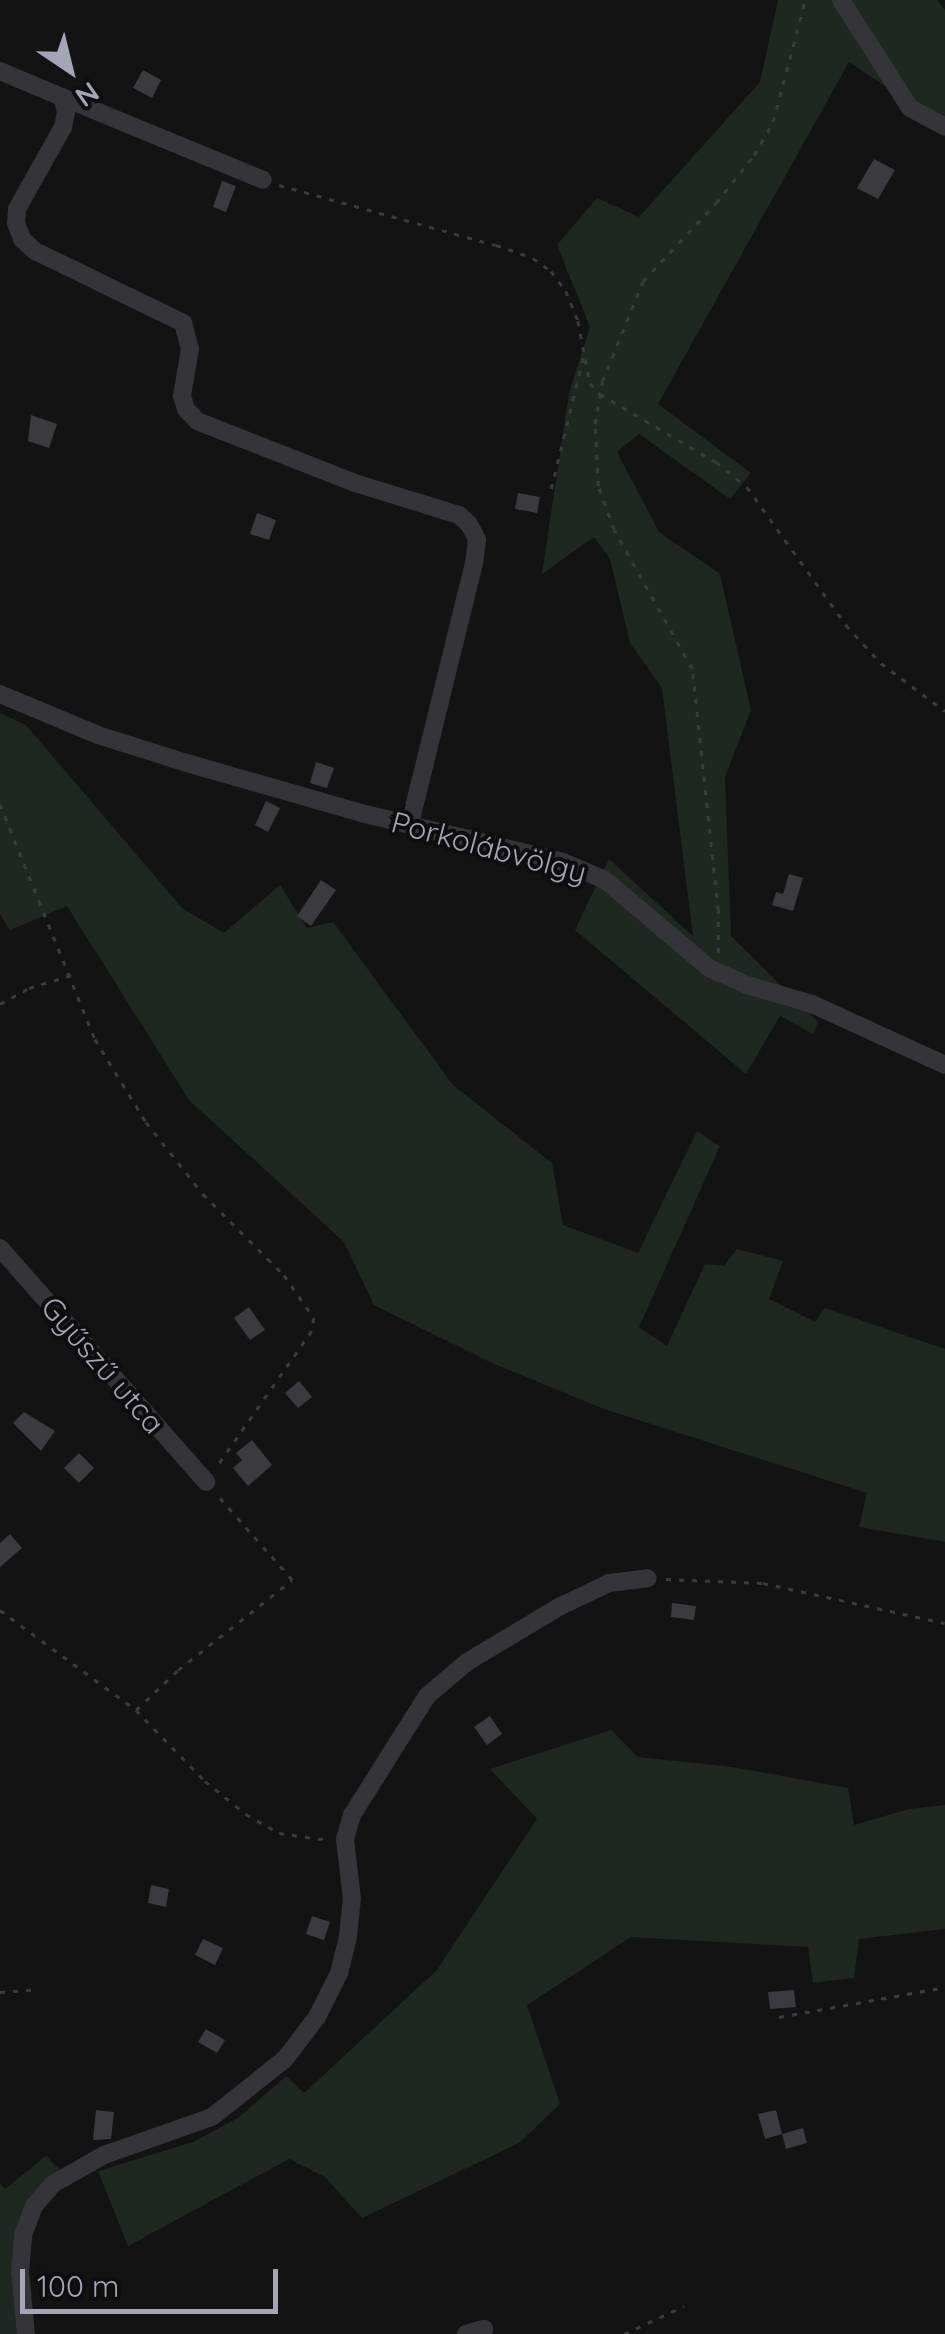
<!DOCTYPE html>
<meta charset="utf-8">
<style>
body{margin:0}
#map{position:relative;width:945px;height:2334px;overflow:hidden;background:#131314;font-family:Quicksand,sans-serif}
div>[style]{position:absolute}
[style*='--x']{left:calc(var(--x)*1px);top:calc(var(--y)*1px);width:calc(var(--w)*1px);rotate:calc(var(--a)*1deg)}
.green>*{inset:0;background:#1f2721}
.building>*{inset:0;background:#3a3a3f}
.path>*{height:2.5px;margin-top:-1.25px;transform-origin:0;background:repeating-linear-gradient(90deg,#3a3a40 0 5px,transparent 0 13px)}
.street>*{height:18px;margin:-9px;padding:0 9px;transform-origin:9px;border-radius:9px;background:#343439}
span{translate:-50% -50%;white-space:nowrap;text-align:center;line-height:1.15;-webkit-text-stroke:8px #0e0e0f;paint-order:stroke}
.street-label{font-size:30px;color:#a4a6b5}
.north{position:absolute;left:20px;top:20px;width:100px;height:100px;-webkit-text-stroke:8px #0e0e0f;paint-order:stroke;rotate:145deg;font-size:28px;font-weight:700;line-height:40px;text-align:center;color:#a4a6b5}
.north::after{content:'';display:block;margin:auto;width:35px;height:45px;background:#a4a6b5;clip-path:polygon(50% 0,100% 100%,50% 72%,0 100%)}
.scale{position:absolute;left:20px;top:2269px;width:258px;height:45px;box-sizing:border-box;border:5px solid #a4a6b5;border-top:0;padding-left:12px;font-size:30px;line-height:35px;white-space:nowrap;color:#a4a6b5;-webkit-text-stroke:8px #0e0e0f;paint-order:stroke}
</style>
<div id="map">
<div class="green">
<i style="clip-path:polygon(778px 0,937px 0,945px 10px,945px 126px,849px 62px,658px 404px,751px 473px,730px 499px,639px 434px,617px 452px,659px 532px,720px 574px,751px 710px,725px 777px,731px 936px,818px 1022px,813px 1034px,780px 1016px,746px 1074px,575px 930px,609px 859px,693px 936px,662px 688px,630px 643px,610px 559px,594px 537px,542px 574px,569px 393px,590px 327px,557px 245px,597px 198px,639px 217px,760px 82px)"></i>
<i style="clip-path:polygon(0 713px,26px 725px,182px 908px,224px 933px,280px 885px,307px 928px,333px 922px,453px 1085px,552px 1163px,563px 1225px,638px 1253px,697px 1131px,720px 1146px,639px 1327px,667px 1346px,705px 1264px,724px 1266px,737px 1249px,783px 1261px,769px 1299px,815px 1322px,825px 1308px,945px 1349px,945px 1542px,859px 1527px,867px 1493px,604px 1409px,492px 1363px,374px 1305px,344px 1242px,189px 1100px,67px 906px,10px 930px,0 914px)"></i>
<i style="clip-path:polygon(611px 1730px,638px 1757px,732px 1767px,848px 1788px,854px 1825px,909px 1809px,945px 1805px,945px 1929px,859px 1939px,854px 1978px,813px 1983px,808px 1947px,631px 1937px,527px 2005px,560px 2104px,519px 2143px,362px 2218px,325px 2177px,289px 2159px,128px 2246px,98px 2171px,193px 2142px,238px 2118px,286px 2076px,304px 2093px,437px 1970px,537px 1819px,490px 1769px)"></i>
<i style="clip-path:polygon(46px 2156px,65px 2175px,23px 2235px,26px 2334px,0 2334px,0 2183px,5px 2189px)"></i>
</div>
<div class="building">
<i style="clip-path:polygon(143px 70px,161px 80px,152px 98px,133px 88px)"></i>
<i style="clip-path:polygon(874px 159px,895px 170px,878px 199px,857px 188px)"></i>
<i style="clip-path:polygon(222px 181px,236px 186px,226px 212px,213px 207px)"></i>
<i style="clip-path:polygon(31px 415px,57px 424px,49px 448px,28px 441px)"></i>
<i style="clip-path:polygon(518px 493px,540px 497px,537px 513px,515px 509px)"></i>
<i style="clip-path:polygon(257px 513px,276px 520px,269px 540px,250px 534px)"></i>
<i style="clip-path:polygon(316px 762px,334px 768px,327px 788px,310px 783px)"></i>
<i style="clip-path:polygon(266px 801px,280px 808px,268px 832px,255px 825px)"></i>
<i style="clip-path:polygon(789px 874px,803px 878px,793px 911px,772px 905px,776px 892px,783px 894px)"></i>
<i style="clip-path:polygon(321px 880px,336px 890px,311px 926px,297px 916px)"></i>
<i style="clip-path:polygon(249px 1307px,265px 1330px,250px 1340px,234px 1318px)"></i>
<i style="clip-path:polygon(299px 1381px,312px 1397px,298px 1408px,285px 1393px)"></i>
<i style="clip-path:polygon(24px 1412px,55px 1431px,41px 1451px,13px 1423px)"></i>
<i style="clip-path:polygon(252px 1440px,272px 1465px,248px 1486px,233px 1468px,242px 1460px,236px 1453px)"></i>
<i style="clip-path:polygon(79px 1453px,94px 1468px,79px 1483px,64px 1468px)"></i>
<i style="clip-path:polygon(10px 1534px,22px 1548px,0 1567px,0 1543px)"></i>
<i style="clip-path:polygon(672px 1603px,696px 1606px,694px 1620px,671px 1617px)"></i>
<i style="clip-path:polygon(490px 1716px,502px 1734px,487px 1745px,474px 1727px)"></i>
<i style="clip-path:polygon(151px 1885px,169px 1889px,166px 1907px,148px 1903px)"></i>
<i style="clip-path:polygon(312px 1916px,330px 1922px,324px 1940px,306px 1934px)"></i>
<i style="clip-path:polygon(203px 1939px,223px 1948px,215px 1965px,195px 1955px)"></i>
<i style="clip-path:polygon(794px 1990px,796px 2007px,770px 2009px,768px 1992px)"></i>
<i style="clip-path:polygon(206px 2029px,225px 2040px,217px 2053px,198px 2042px)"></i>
<i style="clip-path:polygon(96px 2110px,114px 2112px,111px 2139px,93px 2140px)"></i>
<i style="clip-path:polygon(776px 2110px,782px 2134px,765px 2139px,758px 2114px)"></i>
<i style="clip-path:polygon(803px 2128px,807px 2143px,786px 2149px,782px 2134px)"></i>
</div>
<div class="path">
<i style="--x:279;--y:185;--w:225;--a:15.5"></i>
<i style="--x:496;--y:245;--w:39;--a:19"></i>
<i style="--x:533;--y:258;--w:22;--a:36"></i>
<i style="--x:551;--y:271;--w:25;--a:53"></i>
<i style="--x:566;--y:291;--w:32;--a:68"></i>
<i style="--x:578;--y:321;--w:63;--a:79"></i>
<i style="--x:590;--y:383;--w:15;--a:48"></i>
<i style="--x:600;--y:394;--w:134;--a:30.4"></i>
<i style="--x:716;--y:462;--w:40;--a:39"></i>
<i style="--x:747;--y:487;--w:170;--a:54.3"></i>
<i style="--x:846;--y:625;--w:52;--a:47.4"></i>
<i style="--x:881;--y:663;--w:80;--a:36.9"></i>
<i style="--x:551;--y:489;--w:135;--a:-76.3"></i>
<i style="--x:0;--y:804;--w:253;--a:68"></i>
<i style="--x:95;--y:1039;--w:97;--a:58.4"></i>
<i style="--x:146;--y:1122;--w:92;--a:51.6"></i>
<i style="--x:203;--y:1194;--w:115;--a:45"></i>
<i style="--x:284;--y:1275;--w:52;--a:55.1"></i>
<i style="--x:314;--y:1318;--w:13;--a:99"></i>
<i style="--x:312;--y:1331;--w:167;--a:125"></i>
<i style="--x:718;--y:953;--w:42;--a:-90"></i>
<i style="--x:718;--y:911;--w:243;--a:-96.1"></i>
<i style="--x:692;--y:669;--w:159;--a:-119.3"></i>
<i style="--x:614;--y:530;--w:47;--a:-110"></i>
<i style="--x:598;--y:486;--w:62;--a:-92.8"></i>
<i style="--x:595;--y:424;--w:43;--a:-80.5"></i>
<i style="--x:602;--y:382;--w:109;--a:-67.9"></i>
<i style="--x:643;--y:281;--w:107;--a:-46.9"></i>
<i style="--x:716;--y:203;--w:61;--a:-51.6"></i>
<i style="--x:754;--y:155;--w:38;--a:-60"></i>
<i style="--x:773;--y:122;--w:126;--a:-75.3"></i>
<i style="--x:0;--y:1004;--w:33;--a:-29"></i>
<i style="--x:29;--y:988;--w:44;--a:-17.2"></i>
<i style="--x:666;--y:1579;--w:97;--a:2.4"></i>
<i style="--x:763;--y:1583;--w:186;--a:12.4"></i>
<i style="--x:0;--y:1610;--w:169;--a:36.3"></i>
<i style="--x:136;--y:1710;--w:99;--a:45.8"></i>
<i style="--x:205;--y:1781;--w:53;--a:38.8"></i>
<i style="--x:246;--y:1814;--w:38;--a:30"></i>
<i style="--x:279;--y:1833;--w:49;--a:8.3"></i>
<i style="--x:136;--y:1710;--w:58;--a:-43.6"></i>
<i style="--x:178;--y:1670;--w:145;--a:-38.3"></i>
<i style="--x:292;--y:1580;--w:115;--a:-131.5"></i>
<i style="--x:0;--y:1992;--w:32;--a:-4"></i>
<i style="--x:779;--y:2017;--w:169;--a:-10.2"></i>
<i style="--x:624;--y:2334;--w:66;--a:-25"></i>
</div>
<div class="street">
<i style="--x:841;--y:0;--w:128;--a:57.4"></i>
<i style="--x:910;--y:108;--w:40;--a:28"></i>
<i style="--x:0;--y:71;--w:67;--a:22.8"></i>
<i style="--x:62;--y:97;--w:16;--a:75"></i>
<i style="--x:66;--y:112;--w:15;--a:101"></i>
<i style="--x:63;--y:127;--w:94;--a:119.3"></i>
<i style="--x:17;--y:209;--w:14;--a:94"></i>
<i style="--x:16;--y:223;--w:17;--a:69"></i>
<i style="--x:22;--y:239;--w:18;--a:43"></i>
<i style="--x:35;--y:251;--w:165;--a:25.9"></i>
<i style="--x:183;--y:323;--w:27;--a:75"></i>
<i style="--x:190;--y:349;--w:48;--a:99.7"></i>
<i style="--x:182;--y:396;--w:14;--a:73"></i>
<i style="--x:186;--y:409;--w:16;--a:47"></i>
<i style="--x:197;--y:421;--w:170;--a:21.4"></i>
<i style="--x:355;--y:483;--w:109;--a:17.1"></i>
<i style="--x:459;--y:515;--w:13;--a:42"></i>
<i style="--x:469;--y:524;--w:18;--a:63"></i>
<i style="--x:477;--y:540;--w:23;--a:97"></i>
<i style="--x:474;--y:563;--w:268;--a:103.8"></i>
<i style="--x:62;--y:97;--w:217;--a:22.4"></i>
<i style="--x:0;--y:694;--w:106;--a:22.7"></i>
<i style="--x:98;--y:735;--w:93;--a:17.5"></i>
<i style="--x:187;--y:763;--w:181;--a:16"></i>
<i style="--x:361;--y:813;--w:208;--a:13.6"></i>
<i style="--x:563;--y:862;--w:46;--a:23.2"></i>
<i style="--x:605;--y:880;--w:136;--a:40.2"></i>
<i style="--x:709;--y:968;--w:42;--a:24.1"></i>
<i style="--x:747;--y:985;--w:68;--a:16.3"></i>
<i style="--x:812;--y:1004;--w:146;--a:24.6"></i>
<i style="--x:0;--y:1248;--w:312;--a:48.6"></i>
<i style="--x:26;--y:2334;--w:62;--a:-95.5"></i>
<i style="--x:20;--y:2272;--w:37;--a:-85"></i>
<i style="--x:23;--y:2235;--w:31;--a:-69"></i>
<i style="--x:34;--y:2206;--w:29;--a:-49"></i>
<i style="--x:53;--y:2184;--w:59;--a:-29.6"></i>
<i style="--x:104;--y:2155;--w:114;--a:-19.4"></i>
<i style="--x:212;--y:2117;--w:93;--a:-38.5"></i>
<i style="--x:285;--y:2059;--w:53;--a:-52.7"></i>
<i style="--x:317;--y:2017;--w:49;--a:-63.4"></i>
<i style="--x:339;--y:1973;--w:38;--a:-76"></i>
<i style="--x:348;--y:1936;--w:37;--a:-84"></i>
<i style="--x:352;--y:1899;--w:60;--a:-96.7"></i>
<i style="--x:345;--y:1839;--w:25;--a:-74"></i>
<i style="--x:352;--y:1815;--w:141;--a:-57.8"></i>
<i style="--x:427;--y:1696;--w:52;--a:-40.4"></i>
<i style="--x:467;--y:1662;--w:107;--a:-30.9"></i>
<i style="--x:559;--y:1607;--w:55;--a:-25.6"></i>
<i style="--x:609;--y:1583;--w:39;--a:-7"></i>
<i style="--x:466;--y:2334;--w:19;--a:-16"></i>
</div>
<div class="street-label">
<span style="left:489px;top:847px;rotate:15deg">Porkolábvölgy</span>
<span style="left:103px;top:1365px;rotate:49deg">Gyűszű utca</span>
</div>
<div class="north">N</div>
<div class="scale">100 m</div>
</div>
